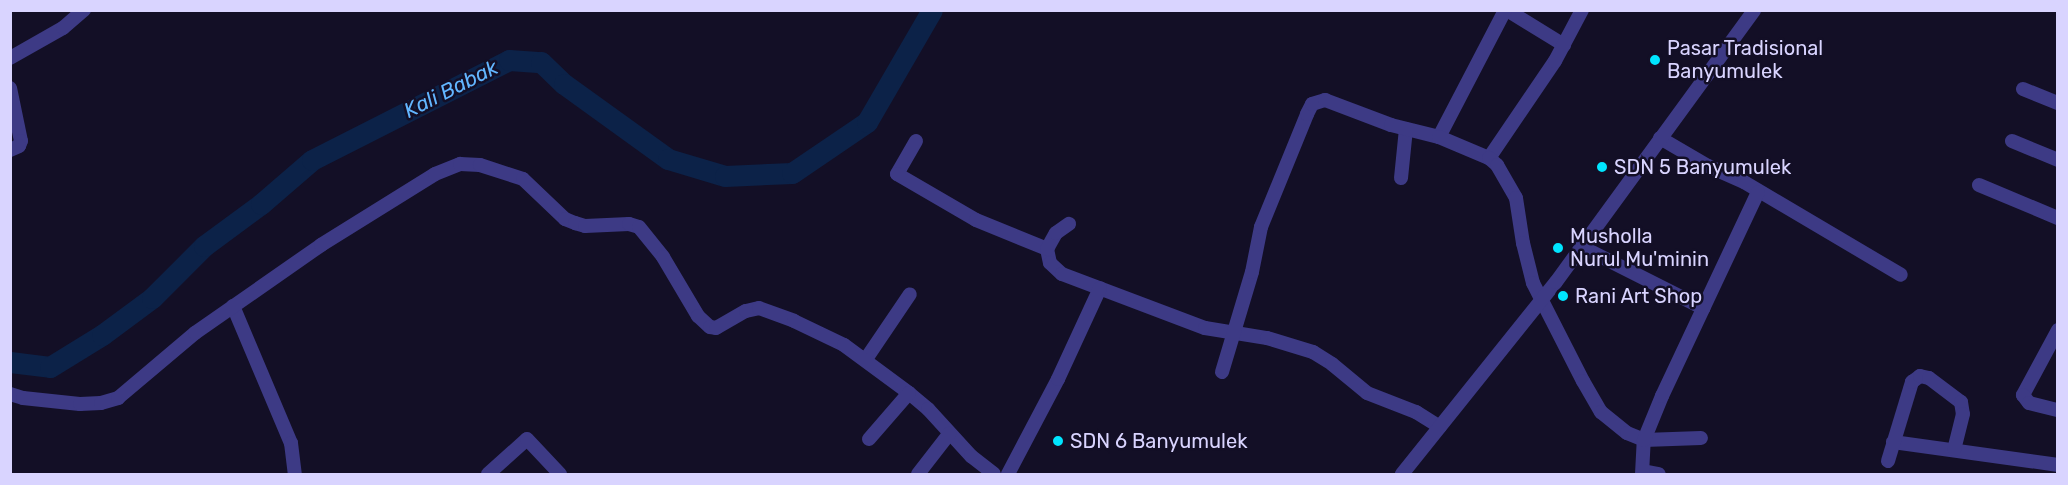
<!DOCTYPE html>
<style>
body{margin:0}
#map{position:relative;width:2068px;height:485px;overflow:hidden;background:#130f26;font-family:Rubik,sans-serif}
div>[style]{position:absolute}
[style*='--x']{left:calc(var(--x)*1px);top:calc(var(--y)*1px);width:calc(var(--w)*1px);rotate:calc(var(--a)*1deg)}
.river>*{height:21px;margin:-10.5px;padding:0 10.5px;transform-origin:10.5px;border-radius:10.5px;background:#0c2248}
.minor>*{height:14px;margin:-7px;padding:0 7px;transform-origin:7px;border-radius:7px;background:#3d3a85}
.dots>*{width:16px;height:16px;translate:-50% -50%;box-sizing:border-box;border:3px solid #130f26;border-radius:50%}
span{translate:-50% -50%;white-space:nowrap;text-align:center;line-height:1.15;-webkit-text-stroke:5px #130f26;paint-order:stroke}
.poi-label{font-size:20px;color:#d9d4ff}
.left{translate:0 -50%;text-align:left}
.water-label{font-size:21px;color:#62b6ff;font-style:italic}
.frame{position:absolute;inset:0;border:12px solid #d9d4ff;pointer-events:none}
</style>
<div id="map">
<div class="river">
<i style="--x:10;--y:362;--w:40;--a:7.1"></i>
<i style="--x:50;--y:367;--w:61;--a:-31.6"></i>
<i style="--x:102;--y:335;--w:62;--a:-36.5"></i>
<i style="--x:152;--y:298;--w:74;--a:-45"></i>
<i style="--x:204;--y:246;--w:71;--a:-36.4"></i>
<i style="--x:261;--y:204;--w:67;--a:-40.8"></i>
<i style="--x:312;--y:160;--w:221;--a:-26.9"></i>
<i style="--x:509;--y:60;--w:32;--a:4"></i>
<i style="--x:541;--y:62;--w:32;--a:44"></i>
<i style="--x:564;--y:84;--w:128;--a:35.8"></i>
<i style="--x:668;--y:159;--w:59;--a:16.6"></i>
<i style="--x:725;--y:176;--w:67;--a:-2.6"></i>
<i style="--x:792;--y:173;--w:91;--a:-34.2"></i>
<i style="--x:867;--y:122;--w:129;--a:-59.9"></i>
</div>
<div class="minor">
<i style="--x:1507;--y:10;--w:67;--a:31.6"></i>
<i style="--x:10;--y:58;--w:61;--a:-29.5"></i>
<i style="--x:63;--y:28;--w:28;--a:-41"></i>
<i style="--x:10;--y:88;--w:54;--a:78.3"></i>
<i style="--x:21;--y:141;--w:5;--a:112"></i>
<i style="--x:19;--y:146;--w:10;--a:156"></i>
<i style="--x:2023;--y:89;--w:38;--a:22"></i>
<i style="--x:1439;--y:137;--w:143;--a:-62.5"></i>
<i style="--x:1660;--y:138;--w:56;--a:30.3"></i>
<i style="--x:1708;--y:166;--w:39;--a:24"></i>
<i style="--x:1744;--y:182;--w:182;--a:30.6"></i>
<i style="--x:916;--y:141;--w:38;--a:120"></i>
<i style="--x:897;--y:174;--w:91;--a:30.2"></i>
<i style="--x:976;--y:220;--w:77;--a:22.2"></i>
<i style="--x:1047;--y:249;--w:14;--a:78"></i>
<i style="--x:1050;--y:263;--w:16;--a:43"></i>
<i style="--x:1062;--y:274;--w:153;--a:20.7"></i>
<i style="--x:1205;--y:328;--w:63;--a:9.2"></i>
<i style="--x:1267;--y:338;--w:48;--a:16.9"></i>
<i style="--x:1313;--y:352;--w:22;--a:32"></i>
<i style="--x:1332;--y:364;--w:45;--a:39.6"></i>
<i style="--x:1367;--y:393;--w:53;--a:21.2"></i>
<i style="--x:1416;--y:412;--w:28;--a:32"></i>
<i style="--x:2012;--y:141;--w:50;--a:22.4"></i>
<i style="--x:1489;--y:158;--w:117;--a:-55.8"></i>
<i style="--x:1555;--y:61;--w:58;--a:-62.1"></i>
<i style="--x:1401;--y:178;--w:49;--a:-84.2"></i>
<i style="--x:1979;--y:185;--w:86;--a:22.7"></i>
<i style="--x:1582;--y:247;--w:136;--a:26.8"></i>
<i style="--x:1047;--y:249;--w:18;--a:-61"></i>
<i style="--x:1056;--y:233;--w:16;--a:-35"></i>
<i style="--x:233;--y:306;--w:149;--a:67.1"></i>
<i style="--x:291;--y:443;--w:31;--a:83"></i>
<i style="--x:2058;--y:330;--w:74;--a:118.3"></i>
<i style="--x:2023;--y:395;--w:10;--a:53"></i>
<i style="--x:2029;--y:403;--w:30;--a:14"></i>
<i style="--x:866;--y:359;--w:78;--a:-55.9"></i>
<i style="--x:1222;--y:372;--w:104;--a:-73.3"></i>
<i style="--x:1252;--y:272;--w:46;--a:-78.7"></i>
<i style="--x:1261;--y:227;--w:122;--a:-67.8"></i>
<i style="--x:1307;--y:114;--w:11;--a:-63"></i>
<i style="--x:1312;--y:104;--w:14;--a:-17"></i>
<i style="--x:1325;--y:100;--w:71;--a:20.7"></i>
<i style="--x:1391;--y:125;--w:49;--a:14"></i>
<i style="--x:1439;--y:137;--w:54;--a:22.8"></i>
<i style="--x:1489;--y:158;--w:11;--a:41"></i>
<i style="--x:1497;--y:165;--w:38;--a:60"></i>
<i style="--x:1516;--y:198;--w:46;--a:81.2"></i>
<i style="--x:1523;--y:243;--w:41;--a:76"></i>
<i style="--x:1533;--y:283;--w:110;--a:63"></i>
<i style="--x:1583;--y:381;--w:36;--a:60"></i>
<i style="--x:1601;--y:412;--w:33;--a:39"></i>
<i style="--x:1627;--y:433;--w:18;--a:22"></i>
<i style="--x:1644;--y:440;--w:57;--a:-2"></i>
<i style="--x:10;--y:394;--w:14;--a:17"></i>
<i style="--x:23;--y:398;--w:57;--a:6"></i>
<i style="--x:80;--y:404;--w:21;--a:-3"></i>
<i style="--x:101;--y:403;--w:18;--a:-16"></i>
<i style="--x:118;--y:398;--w:101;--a:-40.2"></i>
<i style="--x:195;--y:333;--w:154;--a:-34.9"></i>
<i style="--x:321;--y:245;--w:134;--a:-31.9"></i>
<i style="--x:435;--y:174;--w:27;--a:-22"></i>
<i style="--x:460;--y:164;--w:20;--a:3"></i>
<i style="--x:480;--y:165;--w:45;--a:18"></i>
<i style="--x:523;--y:179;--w:58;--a:43.6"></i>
<i style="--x:565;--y:219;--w:11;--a:22"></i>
<i style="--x:575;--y:223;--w:10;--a:17"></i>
<i style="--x:585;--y:226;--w:44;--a:-2.6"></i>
<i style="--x:629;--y:224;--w:10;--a:17"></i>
<i style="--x:639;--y:227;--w:38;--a:51"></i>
<i style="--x:663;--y:257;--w:69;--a:59.3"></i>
<i style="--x:698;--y:316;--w:16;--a:43"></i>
<i style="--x:710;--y:327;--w:6;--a:9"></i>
<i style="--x:716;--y:328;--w:34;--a:-30"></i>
<i style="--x:746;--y:311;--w:13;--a:-13"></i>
<i style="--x:759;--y:308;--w:37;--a:20"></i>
<i style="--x:794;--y:321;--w:55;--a:25.6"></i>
<i style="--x:844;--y:345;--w:81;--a:36.4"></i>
<i style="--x:909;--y:393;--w:25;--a:40"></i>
<i style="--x:928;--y:409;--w:64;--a:47.5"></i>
<i style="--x:971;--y:456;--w:29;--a:38"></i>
<i style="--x:869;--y:439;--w:61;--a:-49"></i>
<i style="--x:1893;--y:442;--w:167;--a:7.9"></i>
<i style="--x:1888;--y:461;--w:83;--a:-73.1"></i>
<i style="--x:1912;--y:382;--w:10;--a:-37"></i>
<i style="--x:1920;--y:376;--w:9;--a:13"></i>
<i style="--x:1929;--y:378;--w:40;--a:37"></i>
<i style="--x:1961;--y:402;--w:12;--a:81"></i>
<i style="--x:1963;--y:414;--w:36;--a:104"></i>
<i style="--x:1643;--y:471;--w:16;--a:11"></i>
<i style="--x:488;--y:474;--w:52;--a:-41.9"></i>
<i style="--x:527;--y:439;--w:48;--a:46.7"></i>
<i style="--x:918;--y:474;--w:51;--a:-52.2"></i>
<i style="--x:1008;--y:474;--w:107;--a:-62.2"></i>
<i style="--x:1058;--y:379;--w:100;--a:-65.2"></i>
<i style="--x:1402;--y:474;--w:246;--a:-51.3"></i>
<i style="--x:1556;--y:282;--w:336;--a:-53.9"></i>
<i style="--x:1642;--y:474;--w:34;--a:-87"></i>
<i style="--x:1644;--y:440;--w:48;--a:-67.8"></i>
<i style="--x:1662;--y:396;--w:225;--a:-64.8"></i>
</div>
<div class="dots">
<i style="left:1655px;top:60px;background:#00e5ff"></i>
<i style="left:1602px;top:167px;background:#00e5ff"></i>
<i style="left:1558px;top:248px;background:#00e5ff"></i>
<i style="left:1563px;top:296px;background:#00e5ff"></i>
<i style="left:1058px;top:441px;background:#00e5ff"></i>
</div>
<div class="poi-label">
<span class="left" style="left:1667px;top:60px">Pasar Tradisional<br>Banyumulek</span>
<span class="left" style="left:1614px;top:167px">SDN 5 Banyumulek</span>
<span class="left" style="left:1570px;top:248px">Musholla<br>Nurul Mu'minin</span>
<span class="left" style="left:1575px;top:296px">Rani Art Shop</span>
<span class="left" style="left:1070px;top:441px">SDN 6 Banyumulek</span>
</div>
<div class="water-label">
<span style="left:451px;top:89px;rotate:-27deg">Kali Babak</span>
</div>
<div class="frame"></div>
</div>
